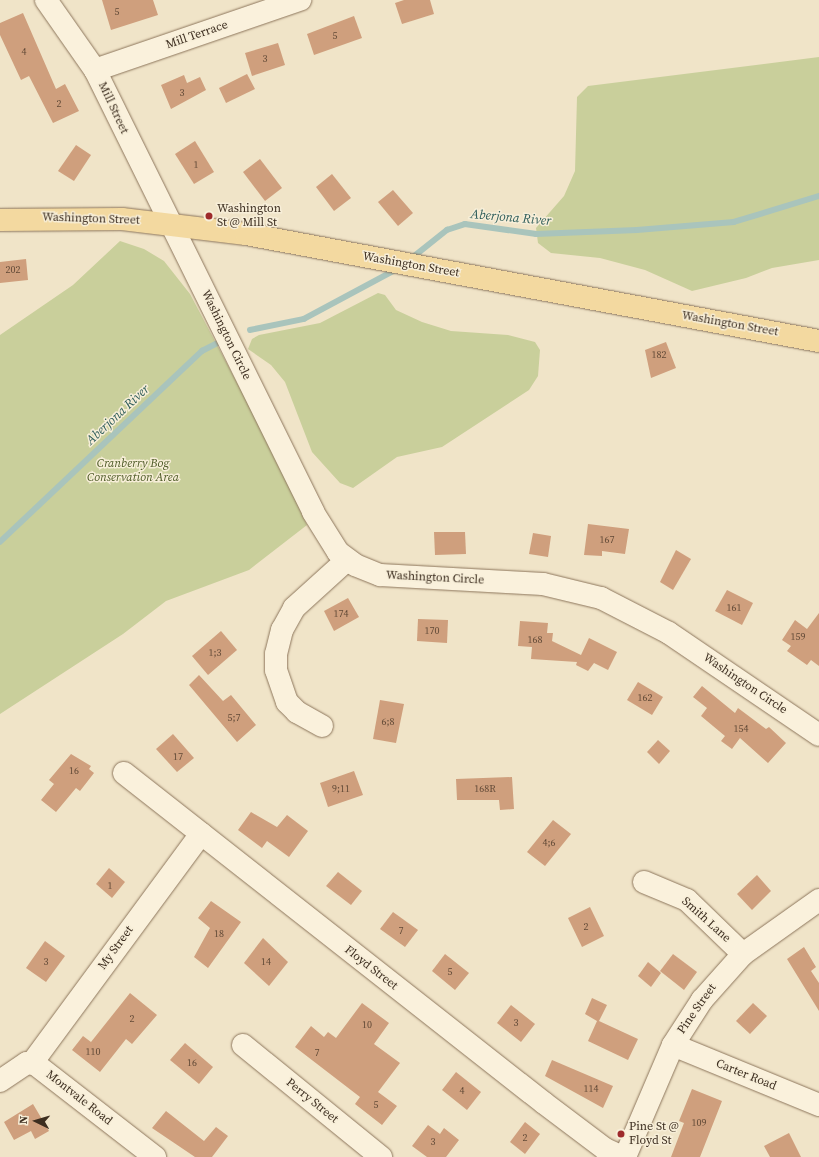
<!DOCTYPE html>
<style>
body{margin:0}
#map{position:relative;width:819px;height:1157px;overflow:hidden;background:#f0e4c8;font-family:"Source Serif 4",serif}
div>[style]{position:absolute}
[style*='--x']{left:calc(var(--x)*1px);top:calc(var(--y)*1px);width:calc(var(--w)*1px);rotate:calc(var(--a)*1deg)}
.green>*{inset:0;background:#c9cf9b}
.stream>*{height:5.5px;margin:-2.75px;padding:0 2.75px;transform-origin:2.75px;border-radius:2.75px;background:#a9c4bc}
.building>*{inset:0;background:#cf9f7d}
.roads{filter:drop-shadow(0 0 1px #8d765c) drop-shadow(0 0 1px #8d765c)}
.minor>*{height:22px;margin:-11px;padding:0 11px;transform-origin:11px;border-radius:11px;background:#faf1dc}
.major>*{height:22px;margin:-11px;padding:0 11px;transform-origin:11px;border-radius:11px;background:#f3d9a0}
.dots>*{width:11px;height:11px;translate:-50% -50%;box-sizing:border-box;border:2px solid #f7eed8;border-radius:50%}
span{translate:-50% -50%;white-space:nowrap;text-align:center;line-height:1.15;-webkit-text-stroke:3px #f7eed8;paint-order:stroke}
.number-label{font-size:10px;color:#624a37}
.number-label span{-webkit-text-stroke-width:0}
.street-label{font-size:12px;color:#3d2e20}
.poi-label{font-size:12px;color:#3d2e20}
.left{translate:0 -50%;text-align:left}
.park-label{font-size:12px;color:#4d5a26;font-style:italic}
.water-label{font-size:13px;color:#2f5d5a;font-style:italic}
.north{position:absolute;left:16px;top:1101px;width:40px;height:40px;-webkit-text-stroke:3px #f7eed8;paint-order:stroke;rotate:275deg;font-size:11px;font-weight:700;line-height:16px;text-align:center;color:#3d2e20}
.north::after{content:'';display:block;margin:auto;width:14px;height:18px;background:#3d2e20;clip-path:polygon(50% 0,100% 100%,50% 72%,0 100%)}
</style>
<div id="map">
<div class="green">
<i style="clip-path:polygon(819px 57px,819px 260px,772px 268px,746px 278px,692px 291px,645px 270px,600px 258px,551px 253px,538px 243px,536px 228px,564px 196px,575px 171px,577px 97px,588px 86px)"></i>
<i style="clip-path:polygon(120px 241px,144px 249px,164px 261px,190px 294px,268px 441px,307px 525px,249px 570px,166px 601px,123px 634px,0 714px,0 335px,73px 285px)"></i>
<i style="clip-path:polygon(378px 293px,385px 295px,396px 310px,422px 322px,451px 331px,508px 335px,535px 342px,540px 350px,538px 376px,529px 390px,442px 447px,397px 457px,353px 488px,340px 483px,312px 452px,285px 382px,271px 365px,248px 349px,252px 339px,259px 335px,320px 323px)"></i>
</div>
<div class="stream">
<i style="--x:412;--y:258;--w:45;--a:-38.7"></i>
<i style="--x:447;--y:230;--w:19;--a:-18"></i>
<i style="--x:465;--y:224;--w:72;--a:8"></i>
<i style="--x:536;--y:234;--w:101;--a:-2.3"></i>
<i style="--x:637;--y:230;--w:97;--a:-4.7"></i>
<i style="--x:734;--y:222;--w:89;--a:-17"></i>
<i style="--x:250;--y:330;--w:55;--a:-11.5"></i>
<i style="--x:304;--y:319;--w:108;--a:-28.2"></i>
<i style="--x:0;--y:542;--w:278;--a:-43.4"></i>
<i style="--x:202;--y:351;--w:20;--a:-27"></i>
</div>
<div class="building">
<i style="clip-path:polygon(102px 0,153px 0,158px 15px,111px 30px)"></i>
<i style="clip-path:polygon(404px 0,430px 0,434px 14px,402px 24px,395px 3px)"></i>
<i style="clip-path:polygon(23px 13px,56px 89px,65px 84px,79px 111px,53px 123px,29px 76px,21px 80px,0 35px,0 23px)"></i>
<i style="clip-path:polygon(354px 16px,362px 38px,314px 55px,307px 34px)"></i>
<i style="clip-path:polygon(278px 43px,285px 65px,252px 76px,245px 53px)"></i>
<i style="clip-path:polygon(247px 74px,255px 89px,226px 103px,219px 88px)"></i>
<i style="clip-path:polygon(184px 75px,187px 83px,200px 77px,206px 90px,171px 109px,161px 85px)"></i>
<i style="clip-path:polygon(195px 141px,214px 172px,194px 184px,175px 154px)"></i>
<i style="clip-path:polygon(76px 145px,91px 155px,74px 181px,58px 171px)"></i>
<i style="clip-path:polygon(260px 159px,282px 188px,265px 201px,243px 172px)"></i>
<i style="clip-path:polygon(332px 174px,351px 198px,334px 211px,316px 187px)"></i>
<i style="clip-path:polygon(393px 190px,413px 213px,398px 226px,378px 202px)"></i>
<i style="clip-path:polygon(26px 259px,28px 280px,0 283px,0 262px)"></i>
<i style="clip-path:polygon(666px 342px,676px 368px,651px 378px,645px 350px)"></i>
<i style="clip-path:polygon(588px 524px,629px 529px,625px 554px,602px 551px,602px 556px,584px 555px)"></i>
<i style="clip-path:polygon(434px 532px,465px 532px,466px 554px,435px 555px)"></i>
<i style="clip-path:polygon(533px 533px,551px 536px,548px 557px,529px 554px)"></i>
<i style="clip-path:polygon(676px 550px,691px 559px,673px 590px,660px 582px)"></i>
<i style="clip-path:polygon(727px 590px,753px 603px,742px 625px,715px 611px)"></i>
<i style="clip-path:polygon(348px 598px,359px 617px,334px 631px,324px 611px)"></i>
<i style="clip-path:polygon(819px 613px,819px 666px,811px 660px,807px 665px,787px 651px,791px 646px,782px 640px,795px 620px,807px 629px)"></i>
<i style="clip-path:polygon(418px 619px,448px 620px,447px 643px,417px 641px)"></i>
<i style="clip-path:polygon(520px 621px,548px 623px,547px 633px,553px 633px,552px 641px,581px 655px,589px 638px,617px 652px,608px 670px,594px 663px,588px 671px,576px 665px,577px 662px,531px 659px,532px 647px,518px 646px)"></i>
<i style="clip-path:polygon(221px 631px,237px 650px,208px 675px,192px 656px)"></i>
<i style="clip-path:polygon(199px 675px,223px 701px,231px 695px,256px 725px,237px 742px,189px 685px)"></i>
<i style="clip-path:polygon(638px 682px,663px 697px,652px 715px,627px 700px)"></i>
<i style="clip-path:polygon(702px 686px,735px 713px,738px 708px,766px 729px,769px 727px,786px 743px,768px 763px,740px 738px,732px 749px,721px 741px,725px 736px,701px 716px,707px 708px,693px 697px)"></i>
<i style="clip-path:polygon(380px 700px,404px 704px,396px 743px,373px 739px)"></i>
<i style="clip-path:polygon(173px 734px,194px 758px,177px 772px,156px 749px)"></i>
<i style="clip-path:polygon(658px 740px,670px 751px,659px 764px,647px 752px)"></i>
<i style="clip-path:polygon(71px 754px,91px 766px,89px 769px,94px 773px,80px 791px,76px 788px,56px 812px,41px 800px,54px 784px,49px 780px)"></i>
<i style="clip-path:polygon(354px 771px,363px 795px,328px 807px,320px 783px)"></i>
<i style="clip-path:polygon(512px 777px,514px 809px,500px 810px,499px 800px,457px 800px,456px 779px)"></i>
<i style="clip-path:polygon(251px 812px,277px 827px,287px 815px,308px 831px,289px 857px,267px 841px,262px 848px,238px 830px)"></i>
<i style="clip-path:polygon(553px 820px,571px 834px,545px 866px,527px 852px)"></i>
<i style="clip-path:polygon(109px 868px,125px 882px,112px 898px,96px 884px)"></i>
<i style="clip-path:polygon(338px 872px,362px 891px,351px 905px,326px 886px)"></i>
<i style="clip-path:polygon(757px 875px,771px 891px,752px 910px,737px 894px)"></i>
<i style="clip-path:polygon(211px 901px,241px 922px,208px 968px,194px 957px,210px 928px,198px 918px)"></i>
<i style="clip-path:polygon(590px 907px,604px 936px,582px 947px,568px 918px)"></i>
<i style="clip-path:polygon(393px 912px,418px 930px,405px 947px,380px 929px)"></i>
<i style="clip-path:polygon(263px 938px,288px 962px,269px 986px,244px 963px)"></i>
<i style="clip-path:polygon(45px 941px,65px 956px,46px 982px,26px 968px)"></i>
<i style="clip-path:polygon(804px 947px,816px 967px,811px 971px,819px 983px,819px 1011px,787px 959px)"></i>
<i style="clip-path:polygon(445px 954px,469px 973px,455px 990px,432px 971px)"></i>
<i style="clip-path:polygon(673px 954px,697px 972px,684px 990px,660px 971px)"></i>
<i style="clip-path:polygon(648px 962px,661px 973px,651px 987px,638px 976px)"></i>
<i style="clip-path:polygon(130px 993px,157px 1015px,132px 1044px,126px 1039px,100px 1072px,72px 1050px,83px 1036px,91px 1042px)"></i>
<i style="clip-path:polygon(592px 998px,607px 1005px,599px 1021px,638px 1039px,628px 1060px,588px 1041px,597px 1021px,585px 1014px)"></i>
<i style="clip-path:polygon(362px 1003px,389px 1023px,374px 1044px,400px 1063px,378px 1092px,397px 1106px,382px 1125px,355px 1104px,360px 1097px,295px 1047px,311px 1026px,324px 1037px,328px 1032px,336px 1038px)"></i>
<i style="clip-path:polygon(753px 1003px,767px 1016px,750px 1034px,736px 1021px)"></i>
<i style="clip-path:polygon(511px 1005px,535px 1024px,521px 1042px,497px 1023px)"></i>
<i style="clip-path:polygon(185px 1043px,213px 1067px,199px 1084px,170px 1060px)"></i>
<i style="clip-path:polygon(552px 1060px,613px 1086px,603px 1108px,545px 1076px)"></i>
<i style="clip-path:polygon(456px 1072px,481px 1092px,467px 1110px,442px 1090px)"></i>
<i style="clip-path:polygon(692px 1089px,722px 1101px,700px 1157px,671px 1157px,684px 1123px,679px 1121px)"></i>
<i style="clip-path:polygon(33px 1104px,49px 1131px,35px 1139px,31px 1131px,14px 1140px,4px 1122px)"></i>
<i style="clip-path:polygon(166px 1111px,204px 1141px,216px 1127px,228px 1136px,212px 1157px,195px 1157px,152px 1128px)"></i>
<i style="clip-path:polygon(525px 1122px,540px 1134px,525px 1154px,510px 1142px)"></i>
<i style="clip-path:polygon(428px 1125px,440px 1134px,444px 1128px,459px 1140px,446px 1157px,427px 1157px,412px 1146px)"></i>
<i style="clip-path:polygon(789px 1133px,801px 1157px,770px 1157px,764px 1146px)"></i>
</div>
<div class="roads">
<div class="minor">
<i style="--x:46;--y:0;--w:85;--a:55"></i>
<i style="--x:95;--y:70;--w:493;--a:63.7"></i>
<i style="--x:313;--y:512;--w:47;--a:58"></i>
<i style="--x:338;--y:552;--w:21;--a:37"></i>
<i style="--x:355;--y:565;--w:27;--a:22"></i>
<i style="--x:380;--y:575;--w:163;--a:3.2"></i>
<i style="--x:543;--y:584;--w:60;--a:13.6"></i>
<i style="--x:601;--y:598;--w:76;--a:27.2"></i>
<i style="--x:669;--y:633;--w:181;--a:34.2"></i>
<i style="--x:95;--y:70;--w:217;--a:-18.9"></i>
<i style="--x:322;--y:726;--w:29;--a:-151"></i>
<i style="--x:297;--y:712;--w:14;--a:-135"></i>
<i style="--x:287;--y:702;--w:34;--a:-109"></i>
<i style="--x:276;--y:670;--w:16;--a:-90"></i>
<i style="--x:276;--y:654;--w:25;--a:-76"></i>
<i style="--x:282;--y:630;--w:25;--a:-61"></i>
<i style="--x:294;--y:608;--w:72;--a:-42.2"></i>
<i style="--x:124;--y:773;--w:534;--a:38.16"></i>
<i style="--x:544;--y:1103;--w:76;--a:37"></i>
<i style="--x:605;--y:1149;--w:19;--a:25"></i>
<i style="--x:644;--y:882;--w:47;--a:22.7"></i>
<i style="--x:687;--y:900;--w:78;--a:44"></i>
<i style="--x:243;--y:1045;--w:178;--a:39.1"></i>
<i style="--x:673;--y:1045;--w:158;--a:22.3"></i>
<i style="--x:32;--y:1063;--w:285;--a:-53.6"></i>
<i style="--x:0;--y:1081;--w:32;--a:-34"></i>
<i style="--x:27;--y:1063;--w:8;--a:7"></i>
<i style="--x:35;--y:1064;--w:152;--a:37.8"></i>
<i style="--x:625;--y:1157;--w:122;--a:-66.8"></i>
<i style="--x:673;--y:1045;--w:54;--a:-57.2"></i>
<i style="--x:702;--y:1000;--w:62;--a:-48.3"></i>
<i style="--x:743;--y:954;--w:93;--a:-35.4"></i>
</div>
<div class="major">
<i style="--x:0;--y:220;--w:122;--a:-0.5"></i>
<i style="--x:122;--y:219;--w:125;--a:6.9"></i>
<i style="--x:246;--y:234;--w:583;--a:10.58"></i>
</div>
</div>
<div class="dots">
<i style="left:209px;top:216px;background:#9e2a2b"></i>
<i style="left:621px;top:1134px;background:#9e2a2b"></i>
</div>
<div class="number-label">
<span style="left:117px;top:12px">5</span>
<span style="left:335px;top:36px">5</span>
<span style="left:24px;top:52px">4</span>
<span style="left:265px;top:59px">3</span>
<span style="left:182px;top:93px">3</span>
<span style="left:59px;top:104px">2</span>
<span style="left:196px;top:165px">1</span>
<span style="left:13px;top:270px">202</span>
<span style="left:659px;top:355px">182</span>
<span style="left:607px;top:540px">167</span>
<span style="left:734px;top:608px">161</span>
<span style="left:341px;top:614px">174</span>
<span style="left:432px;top:631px">170</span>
<span style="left:798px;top:637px">159</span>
<span style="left:535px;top:640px">168</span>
<span style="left:215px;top:653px">1;3</span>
<span style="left:645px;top:698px">162</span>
<span style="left:234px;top:718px">5;7</span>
<span style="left:388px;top:722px">6;8</span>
<span style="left:741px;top:729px">154</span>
<span style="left:178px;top:757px">17</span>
<span style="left:74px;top:771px">16</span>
<span style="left:341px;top:789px">9;11</span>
<span style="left:485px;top:789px">168R</span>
<span style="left:549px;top:843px">4;6</span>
<span style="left:110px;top:886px">1</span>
<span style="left:586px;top:927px">2</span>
<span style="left:401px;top:931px">7</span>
<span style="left:219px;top:934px">18</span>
<span style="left:46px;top:962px">3</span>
<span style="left:266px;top:962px">14</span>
<span style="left:450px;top:972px">5</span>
<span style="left:132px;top:1019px">2</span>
<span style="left:516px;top:1023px">3</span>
<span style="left:367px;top:1025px">10</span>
<span style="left:93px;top:1052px">110</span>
<span style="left:317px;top:1053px">7</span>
<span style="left:192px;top:1063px">16</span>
<span style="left:591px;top:1089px">114</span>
<span style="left:462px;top:1091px">4</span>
<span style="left:376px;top:1105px">5</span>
<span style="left:699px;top:1123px">109</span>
<span style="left:525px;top:1138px">2</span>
<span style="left:433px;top:1142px">3</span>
</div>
<div class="street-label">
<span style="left:197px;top:35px;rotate:-19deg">Mill Terrace</span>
<span style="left:113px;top:108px;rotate:65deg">Mill Street</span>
<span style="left:91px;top:219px;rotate:2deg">Washington Street</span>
<span style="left:411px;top:265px;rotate:10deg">Washington Street</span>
<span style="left:730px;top:324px;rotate:10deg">Washington Street</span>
<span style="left:226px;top:335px;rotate:64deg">Washington Circle</span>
<span style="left:435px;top:578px;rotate:3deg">Washington Circle</span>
<span style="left:745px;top:684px;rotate:34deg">Washington Circle</span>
<span style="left:706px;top:920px;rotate:42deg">Smith Lane</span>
<span style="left:116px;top:948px;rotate:-54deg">My Street</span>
<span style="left:371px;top:968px;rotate:38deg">Floyd Street</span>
<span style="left:697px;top:1009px;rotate:-55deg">Pine Street</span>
<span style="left:746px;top:1075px;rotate:22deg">Carter Road</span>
<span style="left:79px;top:1098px;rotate:38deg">Montvale Road</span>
<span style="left:312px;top:1101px;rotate:39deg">Perry Street</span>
</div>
<div class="poi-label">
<span class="left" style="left:217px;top:216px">Washington<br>St @ Mill St</span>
<span class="left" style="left:629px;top:1134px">Pine St @<br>Floyd St</span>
</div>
<div class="park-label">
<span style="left:133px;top:471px">Cranberry Bog<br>Conservation Area</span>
</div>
<div class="water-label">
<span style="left:511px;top:218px;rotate:5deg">Aberjona River</span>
<span style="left:118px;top:415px;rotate:-43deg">Aberjona River</span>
</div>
<div class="north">N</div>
</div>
